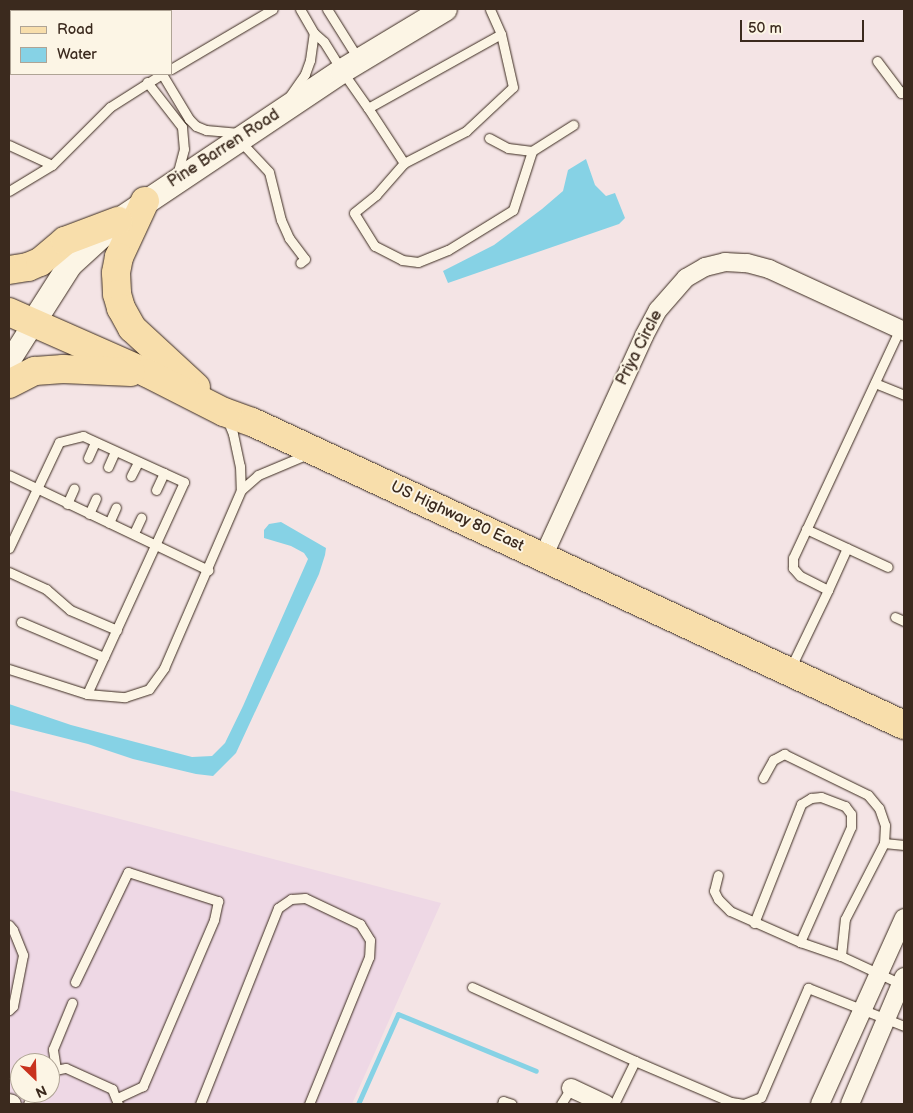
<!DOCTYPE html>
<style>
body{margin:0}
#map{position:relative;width:913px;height:1113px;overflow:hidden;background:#f4e4e5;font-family:"Balsamiq Sans",sans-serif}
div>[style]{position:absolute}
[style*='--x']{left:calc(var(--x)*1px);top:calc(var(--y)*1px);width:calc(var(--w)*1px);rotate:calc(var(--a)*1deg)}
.built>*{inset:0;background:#eed8e5}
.water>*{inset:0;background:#86d2e5}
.stream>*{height:5px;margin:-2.5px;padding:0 2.5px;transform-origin:2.5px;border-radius:2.5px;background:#86d2e5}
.roads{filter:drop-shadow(0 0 1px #3b2a1e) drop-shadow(0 0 1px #3b2a1e)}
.service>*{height:9px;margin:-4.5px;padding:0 4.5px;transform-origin:4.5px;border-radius:4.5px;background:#fcf5e5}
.minor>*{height:18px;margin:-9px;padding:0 9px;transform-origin:9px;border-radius:9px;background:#fcf5e5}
.tertiary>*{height:21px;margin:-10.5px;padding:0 10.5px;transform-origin:10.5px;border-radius:10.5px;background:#fcf5e5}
.secondary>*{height:24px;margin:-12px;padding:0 12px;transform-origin:12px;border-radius:12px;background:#fcf5e5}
.primary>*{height:28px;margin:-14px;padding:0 14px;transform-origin:14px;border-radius:14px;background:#f8deab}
span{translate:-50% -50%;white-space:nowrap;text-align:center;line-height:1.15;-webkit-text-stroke:4px #fcf5e5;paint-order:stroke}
.street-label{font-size:16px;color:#3b2a1e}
.frame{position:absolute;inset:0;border:10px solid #3b2a1e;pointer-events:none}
.legend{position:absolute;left:10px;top:10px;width:162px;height:65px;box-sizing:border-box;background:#fcf5e5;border:1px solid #afa495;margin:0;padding:6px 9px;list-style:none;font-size:15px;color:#3b2a1e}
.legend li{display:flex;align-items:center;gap:10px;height:25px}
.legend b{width:25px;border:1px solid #afa495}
.north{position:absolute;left:10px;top:1053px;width:50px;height:50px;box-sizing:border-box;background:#fcf5e5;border:1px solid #afa495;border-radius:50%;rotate:156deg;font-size:14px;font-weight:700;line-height:20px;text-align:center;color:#3b2a1e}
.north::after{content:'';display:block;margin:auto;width:18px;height:22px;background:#c8321e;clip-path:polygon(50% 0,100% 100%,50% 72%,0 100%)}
.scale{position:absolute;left:740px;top:20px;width:124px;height:22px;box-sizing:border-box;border:2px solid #3b2a1e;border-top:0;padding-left:6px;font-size:15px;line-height:18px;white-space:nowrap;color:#3b2a1e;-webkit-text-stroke:4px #fcf5e5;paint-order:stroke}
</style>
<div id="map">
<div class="built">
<i style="clip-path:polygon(evenodd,9px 790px,441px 903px,352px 1104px,9px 1104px,9px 790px,20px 1063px,50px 1063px,50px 1093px,20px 1093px,20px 1063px)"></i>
</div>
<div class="water">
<i style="clip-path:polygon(586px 159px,595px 185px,606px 196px,615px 193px,625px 218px,619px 224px,448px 283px,443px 271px,494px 245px,542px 209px,563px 191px,568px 170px)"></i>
<i style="clip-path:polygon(281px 522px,326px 548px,325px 555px,319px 574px,236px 753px,213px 776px,196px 774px,133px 759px,88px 744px,9px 724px,9px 704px,71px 725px,192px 757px,212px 756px,225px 743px,243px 706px,308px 559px,304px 553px,291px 546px,264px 538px,264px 530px,269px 524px)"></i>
</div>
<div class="stream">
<i style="--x:358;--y:1104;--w:98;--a:-66"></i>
<i style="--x:398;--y:1014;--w:149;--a:22.4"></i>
</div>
<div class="roads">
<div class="service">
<i style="--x:13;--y:9;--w:5;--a:22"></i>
<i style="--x:134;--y:9;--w:4;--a:34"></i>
<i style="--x:300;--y:9;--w:28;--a:60"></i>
<i style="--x:314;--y:33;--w:13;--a:42"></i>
<i style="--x:324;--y:42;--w:34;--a:58"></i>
<i style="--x:342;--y:71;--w:45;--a:54.9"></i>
<i style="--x:368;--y:108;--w:152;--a:-29.1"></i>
<i style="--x:501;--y:34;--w:27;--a:-114"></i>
<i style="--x:327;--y:9;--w:60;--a:57.9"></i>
<i style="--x:156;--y:11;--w:5;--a:-22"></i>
<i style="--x:877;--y:61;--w:40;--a:53"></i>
<i style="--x:901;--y:93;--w:4;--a:-34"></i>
<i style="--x:171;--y:69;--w:118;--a:-30.5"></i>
<i style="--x:162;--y:74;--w:52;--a:59"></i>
<i style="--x:189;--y:119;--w:10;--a:45"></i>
<i style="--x:196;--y:126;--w:11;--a:22"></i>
<i style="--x:206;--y:130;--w:33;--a:5"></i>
<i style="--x:147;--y:82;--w:57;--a:52.1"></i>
<i style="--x:182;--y:127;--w:22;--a:85"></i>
<i style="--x:184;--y:149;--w:28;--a:105"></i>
<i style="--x:289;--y:97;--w:28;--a:-55"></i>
<i style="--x:305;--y:74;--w:15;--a:-70"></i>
<i style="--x:310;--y:60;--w:27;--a:-82"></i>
<i style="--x:368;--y:108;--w:66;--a:56.8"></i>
<i style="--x:404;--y:163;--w:70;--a:-27.3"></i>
<i style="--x:466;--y:131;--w:64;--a:-43.1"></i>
<i style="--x:513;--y:87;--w:54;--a:-102.8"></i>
<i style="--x:489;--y:138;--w:21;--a:28"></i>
<i style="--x:508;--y:148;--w:24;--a:7"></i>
<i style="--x:240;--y:141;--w:42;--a:46.9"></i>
<i style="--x:269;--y:172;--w:49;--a:76"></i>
<i style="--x:281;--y:220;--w:20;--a:66"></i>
<i style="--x:289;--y:238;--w:26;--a:53"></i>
<i style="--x:305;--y:259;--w:6;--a:141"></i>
<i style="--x:9;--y:145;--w:47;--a:24.9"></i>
<i style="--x:404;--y:163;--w:43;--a:131.2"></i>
<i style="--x:376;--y:195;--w:28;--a:141"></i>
<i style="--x:354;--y:213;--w:39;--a:58"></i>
<i style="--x:375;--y:246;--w:30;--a:27"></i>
<i style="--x:402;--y:260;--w:16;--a:7"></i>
<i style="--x:418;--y:262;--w:32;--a:-22"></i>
<i style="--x:448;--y:250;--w:76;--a:-31.6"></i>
<i style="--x:513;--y:210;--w:62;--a:-72.1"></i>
<i style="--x:532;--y:151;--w:49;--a:-32.4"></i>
<i style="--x:9;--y:191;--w:50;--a:-31.2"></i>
<i style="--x:52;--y:165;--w:82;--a:-45"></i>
<i style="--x:110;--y:107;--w:62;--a:-32.4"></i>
<i style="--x:875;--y:383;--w:31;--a:22"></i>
<i style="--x:227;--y:419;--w:16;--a:68"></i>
<i style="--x:233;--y:434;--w:33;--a:78"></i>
<i style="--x:240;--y:466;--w:24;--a:88"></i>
<i style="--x:88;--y:458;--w:17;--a:-66"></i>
<i style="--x:108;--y:467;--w:17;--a:-66"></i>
<i style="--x:9;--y:475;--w:221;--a:25.5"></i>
<i style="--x:131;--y:476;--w:16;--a:-63"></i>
<i style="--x:156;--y:490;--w:19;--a:-65"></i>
<i style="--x:67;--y:504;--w:17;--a:-66"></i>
<i style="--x:89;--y:514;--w:17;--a:-66"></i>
<i style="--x:109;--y:523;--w:17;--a:-66"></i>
<i style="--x:806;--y:529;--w:90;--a:24.9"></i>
<i style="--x:134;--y:533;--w:17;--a:-65"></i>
<i style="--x:9;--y:548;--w:117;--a:-64.7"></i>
<i style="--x:59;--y:442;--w:25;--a:-14"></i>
<i style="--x:83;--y:436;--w:111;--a:24.5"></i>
<i style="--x:184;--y:482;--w:233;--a:114.6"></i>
<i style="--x:87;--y:694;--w:82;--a:-162.2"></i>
<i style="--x:9;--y:572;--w:41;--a:24.7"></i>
<i style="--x:46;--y:589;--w:32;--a:41"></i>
<i style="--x:70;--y:610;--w:51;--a:23.1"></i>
<i style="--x:828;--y:590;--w:46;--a:-65.7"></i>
<i style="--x:895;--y:617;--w:10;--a:24"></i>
<i style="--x:21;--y:622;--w:90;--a:22.9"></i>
<i style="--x:790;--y:669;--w:88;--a:-64.3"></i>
<i style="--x:828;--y:590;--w:31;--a:-153"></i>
<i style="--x:800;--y:576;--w:11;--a:-131"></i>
<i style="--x:793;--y:568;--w:10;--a:-90"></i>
<i style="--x:793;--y:558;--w:253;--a:-65"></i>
<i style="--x:87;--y:694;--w:38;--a:5"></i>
<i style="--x:125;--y:697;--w:25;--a:-18"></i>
<i style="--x:149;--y:689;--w:26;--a:-54"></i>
<i style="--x:164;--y:668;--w:194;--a:-66.6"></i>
<i style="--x:241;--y:490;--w:23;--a:-41"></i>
<i style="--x:258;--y:475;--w:54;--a:-22.8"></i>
<i style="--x:763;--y:778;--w:21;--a:-61"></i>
<i style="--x:773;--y:760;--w:13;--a:-29"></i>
<i style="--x:784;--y:754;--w:93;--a:26"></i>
<i style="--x:868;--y:795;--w:17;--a:50"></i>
<i style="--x:879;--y:808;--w:18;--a:71"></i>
<i style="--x:885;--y:825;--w:18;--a:93"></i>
<i style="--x:718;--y:875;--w:16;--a:104"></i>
<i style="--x:714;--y:891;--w:9;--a:63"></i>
<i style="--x:718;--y:899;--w:17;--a:45"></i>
<i style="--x:730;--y:911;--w:77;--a:23.9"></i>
<i style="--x:800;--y:942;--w:43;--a:18.9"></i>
<i style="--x:841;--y:956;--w:66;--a:25"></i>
<i style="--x:754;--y:923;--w:128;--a:-68.4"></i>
<i style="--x:801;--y:804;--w:12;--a:-31"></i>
<i style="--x:811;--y:798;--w:10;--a:-6"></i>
<i style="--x:821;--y:797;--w:26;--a:21"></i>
<i style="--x:845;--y:806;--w:10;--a:53"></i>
<i style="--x:851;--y:814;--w:13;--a:90"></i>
<i style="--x:851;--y:827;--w:126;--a:113.9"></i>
<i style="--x:9;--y:925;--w:6;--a:51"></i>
<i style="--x:13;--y:930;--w:27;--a:68"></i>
<i style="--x:23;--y:955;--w:52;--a:101.1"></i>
<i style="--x:13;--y:1006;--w:6;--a:135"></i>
<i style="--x:841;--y:956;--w:37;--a:-84"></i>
<i style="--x:845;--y:919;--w:85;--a:-62.8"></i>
<i style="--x:884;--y:843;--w:20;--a:6"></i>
<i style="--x:75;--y:982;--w:122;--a:-64.3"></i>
<i style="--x:128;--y:872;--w:95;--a:17.9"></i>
<i style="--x:218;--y:901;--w:19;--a:102"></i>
<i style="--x:214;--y:920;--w:181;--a:113.2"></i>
<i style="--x:143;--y:1086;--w:29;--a:155"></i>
<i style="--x:472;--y:987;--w:179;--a:24.4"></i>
<i style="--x:56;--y:1069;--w:20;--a:-99"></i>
<i style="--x:53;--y:1049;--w:50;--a:-67.6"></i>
<i style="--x:50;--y:1071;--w:16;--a:-11"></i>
<i style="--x:66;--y:1068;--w:51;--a:24.5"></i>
<i style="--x:112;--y:1089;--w:16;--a:68"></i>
<i style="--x:28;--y:1104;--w:12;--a:-70"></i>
<i style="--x:200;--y:1104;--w:211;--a:-68.3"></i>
<i style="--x:278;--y:908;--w:16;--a:-35"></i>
<i style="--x:291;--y:899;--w:14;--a:-4"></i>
<i style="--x:305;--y:898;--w:61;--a:25.3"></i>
<i style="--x:360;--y:924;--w:19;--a:58"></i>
<i style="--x:370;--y:940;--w:17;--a:93"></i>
<i style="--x:369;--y:957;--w:159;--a:112.2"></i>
<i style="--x:502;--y:1104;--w:3;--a:-72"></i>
<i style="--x:503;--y:1101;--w:9;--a:18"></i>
<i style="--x:561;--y:1104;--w:19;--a:-58"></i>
<i style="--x:614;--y:1104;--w:48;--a:-64"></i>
<i style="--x:635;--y:1061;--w:104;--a:23.1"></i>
<i style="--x:731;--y:1102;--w:13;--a:9"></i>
<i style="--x:744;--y:1104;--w:18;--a:-22"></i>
<i style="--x:761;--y:1097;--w:119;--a:-66.7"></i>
<i style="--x:808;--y:988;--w:103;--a:21.6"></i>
</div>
<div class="minor">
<i style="--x:543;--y:557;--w:243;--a:-65.4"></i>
<i style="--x:644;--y:336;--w:30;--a:-62"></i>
<i style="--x:658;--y:310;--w:43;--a:-48.8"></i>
<i style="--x:686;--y:278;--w:22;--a:-30"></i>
<i style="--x:705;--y:267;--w:21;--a:-14"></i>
<i style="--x:725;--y:262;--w:22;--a:3"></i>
<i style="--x:747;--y:263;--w:23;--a:15"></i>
<i style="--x:769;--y:269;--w:149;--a:24.7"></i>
<i style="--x:571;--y:1088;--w:38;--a:25"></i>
<i style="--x:9;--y:1103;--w:3;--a:18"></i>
<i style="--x:820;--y:1104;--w:204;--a:-65.7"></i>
<i style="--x:850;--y:1104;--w:138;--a:-67"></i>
</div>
<div class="tertiary">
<i style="--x:9;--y:361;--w:45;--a:-57.7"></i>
</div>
<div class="secondary">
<i style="--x:33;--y:323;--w:69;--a:-57.5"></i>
<i style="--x:70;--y:265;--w:65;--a:-42.5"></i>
<i style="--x:118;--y:221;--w:270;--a:-33.8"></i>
<i style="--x:342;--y:71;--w:120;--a:-31"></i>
</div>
<div class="primary">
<i style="--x:145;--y:201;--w:62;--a:114.9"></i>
<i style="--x:119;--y:257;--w:16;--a:101"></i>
<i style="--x:116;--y:273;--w:21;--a:87"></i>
<i style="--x:117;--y:294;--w:15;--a:74"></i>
<i style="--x:121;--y:308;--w:23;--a:61"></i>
<i style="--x:132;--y:328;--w:87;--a:42.7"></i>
<i style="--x:9;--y:270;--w:19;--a:-9"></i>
<i style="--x:28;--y:267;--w:13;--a:-23"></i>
<i style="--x:40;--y:262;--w:33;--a:-40"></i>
<i style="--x:65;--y:241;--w:57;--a:-20.7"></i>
<i style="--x:9;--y:312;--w:151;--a:23.8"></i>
<i style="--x:147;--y:373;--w:86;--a:26.9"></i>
<i style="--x:224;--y:412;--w:30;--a:20"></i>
<i style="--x:252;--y:422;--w:719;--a:24.93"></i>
<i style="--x:9;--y:384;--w:29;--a:-27"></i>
<i style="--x:35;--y:371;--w:28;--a:-4"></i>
<i style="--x:63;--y:369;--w:68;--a:2.5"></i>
</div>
</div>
<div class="street-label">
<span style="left:224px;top:149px;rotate:-33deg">Pine Barren Road</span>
<span style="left:640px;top:348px;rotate:-63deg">Priya Circle</span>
<span style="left:457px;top:517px;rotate:25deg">US Highway 80 East</span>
</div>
<div class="frame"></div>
<ul class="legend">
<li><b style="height:6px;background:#f8deab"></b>Road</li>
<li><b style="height:14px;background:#86d2e5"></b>Water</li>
</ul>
<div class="north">N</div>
<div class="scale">50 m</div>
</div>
